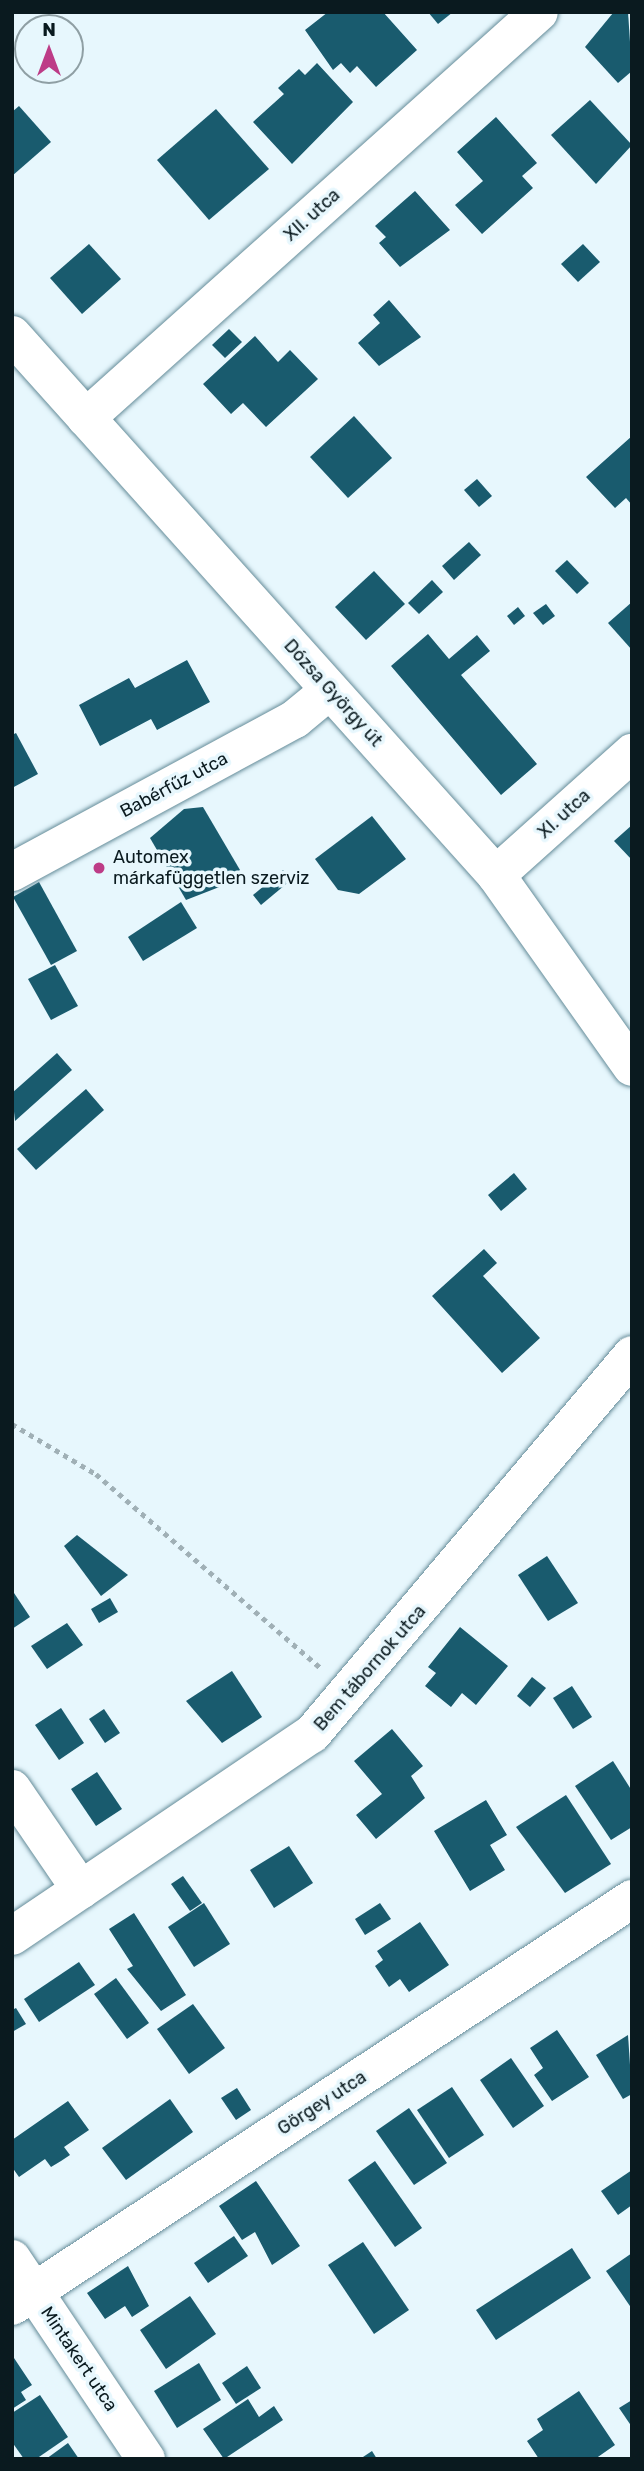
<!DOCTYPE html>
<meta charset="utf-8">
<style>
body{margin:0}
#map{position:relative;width:644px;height:2471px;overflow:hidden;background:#e7f7fd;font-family:Rubik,sans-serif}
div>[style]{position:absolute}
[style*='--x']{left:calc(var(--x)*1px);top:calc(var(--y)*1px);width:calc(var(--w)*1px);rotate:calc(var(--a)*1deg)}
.building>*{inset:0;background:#195b6e}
.path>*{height:4.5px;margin-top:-2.25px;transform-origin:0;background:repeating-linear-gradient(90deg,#a0b0b6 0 5px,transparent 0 10px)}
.roads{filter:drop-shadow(0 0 2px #658c99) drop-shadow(0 0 2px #658c99)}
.minor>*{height:38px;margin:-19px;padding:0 19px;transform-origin:19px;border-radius:19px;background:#fff}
.dots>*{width:19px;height:19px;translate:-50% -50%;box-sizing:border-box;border:4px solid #e7f7fd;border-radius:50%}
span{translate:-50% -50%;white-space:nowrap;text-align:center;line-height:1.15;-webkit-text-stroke:7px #e7f7fd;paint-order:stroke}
.street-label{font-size:18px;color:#0a1a1f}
.poi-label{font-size:18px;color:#0a1a1f}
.left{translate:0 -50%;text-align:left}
.frame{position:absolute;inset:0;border:14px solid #0a1a1f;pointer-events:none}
.north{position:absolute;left:14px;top:14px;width:70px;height:70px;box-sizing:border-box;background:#e7f7fd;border:2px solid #8f9fa4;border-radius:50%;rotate:0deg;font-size:19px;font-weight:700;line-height:28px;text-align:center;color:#0a1a1f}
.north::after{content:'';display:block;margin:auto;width:24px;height:32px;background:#bd3c87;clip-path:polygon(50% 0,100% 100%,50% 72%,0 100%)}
</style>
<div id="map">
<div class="building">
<i style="clip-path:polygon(383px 12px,417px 50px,376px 87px,357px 66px,350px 73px,341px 63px,333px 70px,305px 30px,328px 12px)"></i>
<i style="clip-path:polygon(428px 12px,453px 12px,438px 24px)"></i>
<i style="clip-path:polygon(628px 12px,632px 71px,618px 83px,585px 47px,613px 13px)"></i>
<i style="clip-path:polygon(317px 63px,353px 102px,292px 164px,253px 122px,284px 94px,278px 88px,299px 69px,305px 75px)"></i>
<i style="clip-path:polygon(590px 100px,632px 145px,596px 184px,551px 135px)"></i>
<i style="clip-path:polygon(19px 106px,51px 142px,12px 176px,12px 112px)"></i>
<i style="clip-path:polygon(216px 109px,269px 169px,209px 220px,157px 160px)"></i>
<i style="clip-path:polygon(496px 117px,537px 163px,522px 176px,533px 188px,482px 234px,455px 205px,483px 181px,457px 152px)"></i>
<i style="clip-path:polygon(415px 191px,450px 230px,400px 267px,379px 243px,386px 237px,375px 226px)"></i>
<i style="clip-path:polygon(89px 244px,121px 279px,82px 314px,50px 278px)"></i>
<i style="clip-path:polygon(583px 244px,600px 262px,578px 282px,561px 264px)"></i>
<i style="clip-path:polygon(389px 300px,421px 337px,379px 366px,358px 343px,380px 323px,373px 315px)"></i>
<i style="clip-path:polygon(229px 329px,242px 342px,225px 358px,212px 345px)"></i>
<i style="clip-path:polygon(255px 336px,278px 362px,290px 350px,318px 379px,266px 427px,243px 403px,231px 414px,203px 384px)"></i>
<i style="clip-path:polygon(354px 416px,392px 458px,348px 498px,310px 457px)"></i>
<i style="clip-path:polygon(632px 436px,632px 505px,626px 498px,615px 508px,586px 477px)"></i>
<i style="clip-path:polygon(477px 479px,492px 496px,479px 507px,464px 490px)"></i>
<i style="clip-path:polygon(469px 542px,481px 555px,454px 580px,442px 566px)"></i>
<i style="clip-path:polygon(567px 560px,589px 583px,577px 594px,555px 571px)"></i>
<i style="clip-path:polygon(374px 571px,405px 604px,366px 640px,335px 607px)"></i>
<i style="clip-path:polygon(432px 580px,443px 592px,419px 614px,408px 603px)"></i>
<i style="clip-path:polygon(632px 602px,632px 650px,608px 623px)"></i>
<i style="clip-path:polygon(546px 604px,555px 616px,543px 625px,533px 613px)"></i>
<i style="clip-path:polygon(518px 607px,525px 616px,514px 625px,507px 616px)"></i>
<i style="clip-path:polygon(428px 634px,449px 659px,477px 635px,490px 651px,461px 675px,537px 764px,501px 795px,391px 666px)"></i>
<i style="clip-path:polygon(187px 660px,210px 702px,157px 730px,151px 719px,100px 746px,79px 705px,129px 678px,135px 688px)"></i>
<i style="clip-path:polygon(16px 733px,38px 774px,12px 788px,12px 735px)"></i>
<i style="clip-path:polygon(203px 807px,240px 870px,227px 884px,186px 900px,150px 838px,184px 809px)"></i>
<i style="clip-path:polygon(372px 816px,406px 859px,359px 894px,338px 890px,315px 859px)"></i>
<i style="clip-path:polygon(632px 825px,632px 860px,614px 841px)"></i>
<i style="clip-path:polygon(283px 870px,291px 880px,261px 905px,253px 895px)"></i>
<i style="clip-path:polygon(39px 882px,77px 951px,51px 965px,13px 897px)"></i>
<i style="clip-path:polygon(181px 902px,197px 928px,143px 961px,128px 937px)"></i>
<i style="clip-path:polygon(55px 965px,78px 1006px,51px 1020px,28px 979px)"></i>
<i style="clip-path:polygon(57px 1053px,72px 1070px,15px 1121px,12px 1093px)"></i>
<i style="clip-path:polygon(86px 1089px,104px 1110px,36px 1170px,17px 1149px)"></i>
<i style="clip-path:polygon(514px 1173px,527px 1189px,501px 1211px,488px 1195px)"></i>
<i style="clip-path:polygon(484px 1249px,497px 1263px,483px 1276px,540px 1338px,502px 1373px,432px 1296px)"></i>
<i style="clip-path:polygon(77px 1535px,128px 1575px,101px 1596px,64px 1546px)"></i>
<i style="clip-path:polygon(547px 1556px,578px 1603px,548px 1621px,518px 1575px)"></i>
<i style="clip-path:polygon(12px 1590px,30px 1617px,12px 1629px)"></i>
<i style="clip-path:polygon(110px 1598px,118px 1612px,99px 1623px,91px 1609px)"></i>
<i style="clip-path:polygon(67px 1623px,83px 1645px,47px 1669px,31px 1646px)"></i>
<i style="clip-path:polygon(460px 1627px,508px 1666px,476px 1705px,462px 1693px,451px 1707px,425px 1686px,436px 1673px,428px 1667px)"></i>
<i style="clip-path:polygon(232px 1671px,262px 1717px,222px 1743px,186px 1701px)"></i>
<i style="clip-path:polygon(532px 1677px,546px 1688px,530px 1707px,517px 1696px)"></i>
<i style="clip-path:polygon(572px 1686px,592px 1717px,573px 1729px,553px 1698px)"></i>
<i style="clip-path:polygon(61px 1708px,84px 1743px,59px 1760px,35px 1725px)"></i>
<i style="clip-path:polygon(104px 1709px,120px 1733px,105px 1743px,89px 1719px)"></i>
<i style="clip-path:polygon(392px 1729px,423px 1766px,411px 1776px,425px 1798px,376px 1839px,356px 1815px,382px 1794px,354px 1761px)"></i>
<i style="clip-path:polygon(613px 1761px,632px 1791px,632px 1827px,611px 1840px,575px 1786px)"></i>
<i style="clip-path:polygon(97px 1772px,122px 1809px,96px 1826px,71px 1789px)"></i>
<i style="clip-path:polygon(566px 1795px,611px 1864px,565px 1893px,516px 1827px)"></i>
<i style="clip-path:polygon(486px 1800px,507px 1835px,490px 1845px,505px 1870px,470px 1891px,434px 1831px)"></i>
<i style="clip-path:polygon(289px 1846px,313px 1883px,274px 1908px,250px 1870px)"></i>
<i style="clip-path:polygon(183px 1876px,202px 1903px,190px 1911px,171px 1884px)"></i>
<i style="clip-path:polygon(204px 1903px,230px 1944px,194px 1967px,168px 1927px)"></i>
<i style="clip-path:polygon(380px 1903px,391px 1919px,365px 1935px,355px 1919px)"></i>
<i style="clip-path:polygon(134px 1913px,186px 1995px,161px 2011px,127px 1969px,133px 1966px,109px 1929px)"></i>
<i style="clip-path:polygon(420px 1922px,449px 1965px,409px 1992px,400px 1979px,389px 1987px,375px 1966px,383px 1960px,377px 1951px)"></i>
<i style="clip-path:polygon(79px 1962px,95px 1985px,39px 2022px,24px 1999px)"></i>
<i style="clip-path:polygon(116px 1978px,149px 2023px,127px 2039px,94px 1994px)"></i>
<i style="clip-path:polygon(193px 2004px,225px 2048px,189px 2074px,157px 2029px)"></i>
<i style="clip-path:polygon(16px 2008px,26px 2024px,12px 2032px,12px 2010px)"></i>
<i style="clip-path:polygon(557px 2030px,589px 2077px,552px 2101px,534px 2075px,543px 2068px,530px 2048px)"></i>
<i style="clip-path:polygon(628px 2035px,632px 2094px,623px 2099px,596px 2055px)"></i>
<i style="clip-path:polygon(511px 2058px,544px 2106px,513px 2128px,480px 2080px)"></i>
<i style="clip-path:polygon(452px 2087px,484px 2135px,449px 2158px,417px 2110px)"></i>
<i style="clip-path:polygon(237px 2088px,251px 2110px,236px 2120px,221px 2098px)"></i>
<i style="clip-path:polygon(170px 2099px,193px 2132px,126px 2180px,102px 2148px)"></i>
<i style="clip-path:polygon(68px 2101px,89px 2130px,64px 2147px,70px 2155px,61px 2161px,51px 2167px,45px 2159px,19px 2177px,12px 2167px,12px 2140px)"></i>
<i style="clip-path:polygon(409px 2108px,447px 2163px,414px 2185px,376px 2131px)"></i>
<i style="clip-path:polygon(375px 2161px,422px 2228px,395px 2247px,348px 2180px)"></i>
<i style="clip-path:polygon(632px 2170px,632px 2205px,618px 2215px,601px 2191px)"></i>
<i style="clip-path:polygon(256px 2181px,300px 2246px,272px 2265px,255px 2232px,242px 2240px,219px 2206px)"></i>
<i style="clip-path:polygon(234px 2236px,248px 2256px,208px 2283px,194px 2263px)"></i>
<i style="clip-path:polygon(363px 2242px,409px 2310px,374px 2334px,328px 2265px)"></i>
<i style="clip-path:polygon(572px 2248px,591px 2278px,496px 2340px,476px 2310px)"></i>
<i style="clip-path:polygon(632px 2253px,632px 2309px,606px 2271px)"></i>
<i style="clip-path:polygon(128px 2266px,149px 2306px,132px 2317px,125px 2306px,105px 2319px,87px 2293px)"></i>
<i style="clip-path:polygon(190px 2296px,216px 2334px,166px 2369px,140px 2330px)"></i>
<i style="clip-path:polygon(14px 2358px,32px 2385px,21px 2392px,26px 2400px,12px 2409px)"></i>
<i style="clip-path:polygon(199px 2363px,221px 2400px,177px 2428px,154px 2391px)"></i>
<i style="clip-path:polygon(247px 2366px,261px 2388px,236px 2404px,222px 2383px)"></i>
<i style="clip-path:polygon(579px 2391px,615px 2445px,595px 2459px,539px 2459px,527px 2441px,543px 2430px,537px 2419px)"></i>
<i style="clip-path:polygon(40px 2395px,68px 2437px,36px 2459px,24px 2459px,12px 2442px,12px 2413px)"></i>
<i style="clip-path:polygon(248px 2399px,259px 2417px,274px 2406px,283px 2420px,224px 2459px,203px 2429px)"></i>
<i style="clip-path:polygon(632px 2400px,632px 2427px,619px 2408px)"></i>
<i style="clip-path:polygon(68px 2443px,79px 2459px,46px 2459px)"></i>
<i style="clip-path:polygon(372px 2451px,377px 2459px,360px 2459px)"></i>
</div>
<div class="path">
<i style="--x:12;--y:1424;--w:98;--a:30.8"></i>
<i style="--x:96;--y:1474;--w:297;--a:40.8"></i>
</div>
<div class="roads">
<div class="minor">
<i style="--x:12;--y:335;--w:725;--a:48.13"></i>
<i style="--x:496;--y:875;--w:235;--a:54.7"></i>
<i style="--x:86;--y:418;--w:608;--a:-41.87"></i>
<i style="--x:12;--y:872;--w:322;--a:-28.4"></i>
<i style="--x:295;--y:719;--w:45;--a:-39.6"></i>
<i style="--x:496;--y:875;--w:183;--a:-41.9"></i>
<i style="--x:12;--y:1789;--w:122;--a:55.7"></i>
<i style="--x:12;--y:1936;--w:362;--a:-34"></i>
<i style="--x:312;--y:1734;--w:496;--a:-49.8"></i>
<i style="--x:12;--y:2259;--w:241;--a:56.2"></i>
<i style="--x:12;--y:2306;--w:742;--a:-33.28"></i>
</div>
</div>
<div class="dots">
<i style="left:99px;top:868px;background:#bd3c87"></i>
</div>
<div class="street-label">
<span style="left:312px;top:215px;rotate:-42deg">XII. utca</span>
<span style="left:333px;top:693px;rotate:48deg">Dózsa György út</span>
<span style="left:174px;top:785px;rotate:-28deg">Babérfűz utca</span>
<span style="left:564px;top:814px;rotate:-42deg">XI. utca</span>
<span style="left:370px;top:1668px;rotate:-49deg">Bem tábornok utca</span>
<span style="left:322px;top:2103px;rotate:-33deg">Görgey utca</span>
<span style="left:79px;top:2359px;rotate:56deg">Mintakert utca</span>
</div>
<div class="poi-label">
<span class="left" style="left:113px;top:868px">Automex<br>márkafüggetlen szerviz</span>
</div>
<div class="frame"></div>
<div class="north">N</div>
</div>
